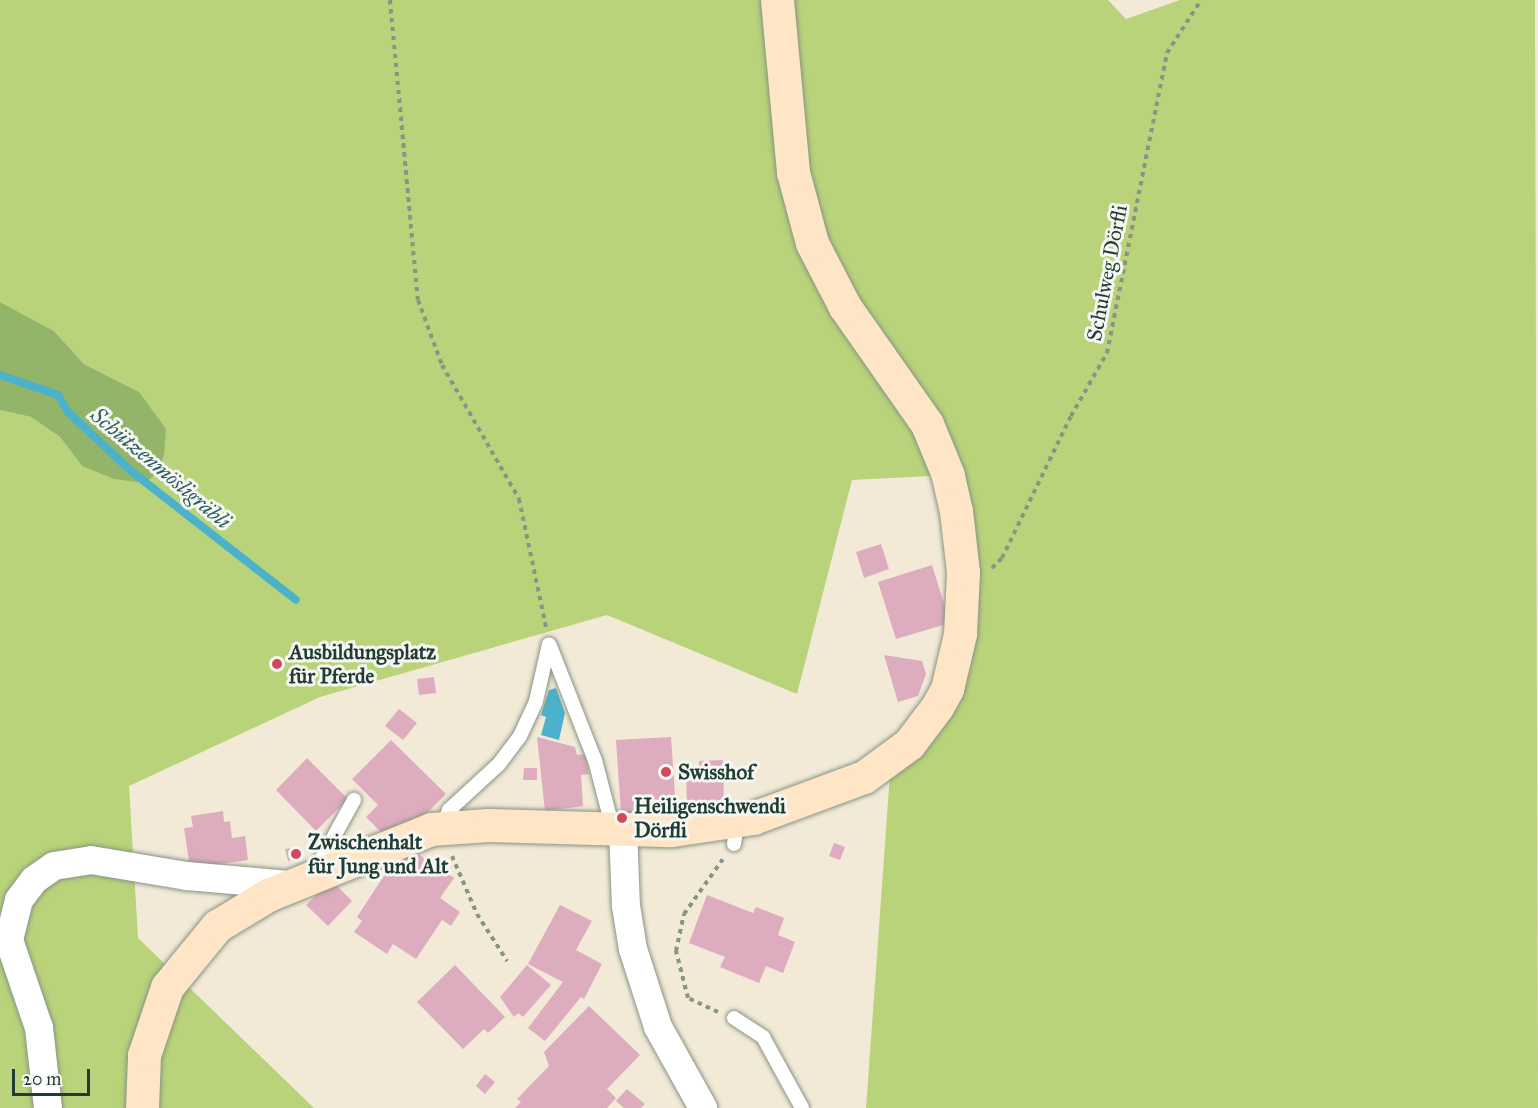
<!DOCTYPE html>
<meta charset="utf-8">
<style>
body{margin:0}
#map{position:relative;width:1538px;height:1108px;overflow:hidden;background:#f2ead7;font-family:"IM FELL Great Primer",serif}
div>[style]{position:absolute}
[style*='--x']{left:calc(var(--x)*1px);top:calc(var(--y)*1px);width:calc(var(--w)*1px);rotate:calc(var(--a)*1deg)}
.green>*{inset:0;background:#b8d379}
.forest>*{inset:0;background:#92b569}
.water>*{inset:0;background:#4cb1cb}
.stream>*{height:8px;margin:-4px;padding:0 4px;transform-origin:4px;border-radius:4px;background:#4cb1cb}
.building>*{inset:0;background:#deacbf}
.path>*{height:4px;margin-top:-2px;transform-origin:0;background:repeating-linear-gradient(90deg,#889486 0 4.5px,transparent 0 9px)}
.roads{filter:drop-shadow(0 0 2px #889486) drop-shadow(0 0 2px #889486)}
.lane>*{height:14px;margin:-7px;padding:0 7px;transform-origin:7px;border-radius:7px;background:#fff}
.street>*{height:28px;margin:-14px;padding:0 14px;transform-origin:14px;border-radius:14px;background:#fff}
.secondary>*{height:33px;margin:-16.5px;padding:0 16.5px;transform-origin:16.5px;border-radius:16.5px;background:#fee5c5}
.dots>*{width:16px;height:16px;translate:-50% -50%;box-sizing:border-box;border:3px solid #f6f6f2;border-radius:50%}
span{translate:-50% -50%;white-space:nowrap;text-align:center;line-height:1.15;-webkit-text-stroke:6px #f6f6f2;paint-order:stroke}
.street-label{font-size:21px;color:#1f3d34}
.poi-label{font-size:21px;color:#1f3d34;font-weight:700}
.left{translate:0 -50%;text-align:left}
.water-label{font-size:22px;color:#2c6061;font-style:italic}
.scale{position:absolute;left:12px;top:1069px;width:78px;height:27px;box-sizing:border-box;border:3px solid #1f3d34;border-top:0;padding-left:8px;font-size:18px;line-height:21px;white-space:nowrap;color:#1f3d34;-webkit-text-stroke:4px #f6f6f2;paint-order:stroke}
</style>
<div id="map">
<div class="green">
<i style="clip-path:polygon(0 0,1108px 0,1126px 19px,1180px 0,1535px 0,1538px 1108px,866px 1108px,891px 760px,947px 689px,948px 475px,852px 480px,797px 694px,607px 615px,320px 697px,129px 786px,138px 938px,314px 1108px,0 1108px,0 410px,31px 417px,60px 437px,82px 466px,139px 392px,84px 364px,54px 331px,0 302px)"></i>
</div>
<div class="forest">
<i style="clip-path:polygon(0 302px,54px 331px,84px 364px,139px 392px,166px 429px,164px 455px,157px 473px,145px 483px,114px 479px,82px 466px,60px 437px,31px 417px,0 410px)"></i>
</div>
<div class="water">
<i style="clip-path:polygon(556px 688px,565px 713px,559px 740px,541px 735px,546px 717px,541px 715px,549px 690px)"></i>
</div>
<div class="stream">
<i style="--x:0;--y:375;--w:61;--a:19"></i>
<i style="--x:58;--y:395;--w:20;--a:60"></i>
<i style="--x:68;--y:412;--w:86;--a:43.1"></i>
<i style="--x:131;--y:471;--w:209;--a:38"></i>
</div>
<div class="building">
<i style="clip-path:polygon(881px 544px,889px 569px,864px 578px,856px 552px)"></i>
<i style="clip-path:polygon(932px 565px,950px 623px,896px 639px,878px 582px)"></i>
<i style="clip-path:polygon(884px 655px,922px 661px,926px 674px,918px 696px,898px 702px)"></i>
<i style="clip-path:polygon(434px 677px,436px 693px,419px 695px,417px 679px)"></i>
<i style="clip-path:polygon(399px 709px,417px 723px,403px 740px,385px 726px)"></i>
<i style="clip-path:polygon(537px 737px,575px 747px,577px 755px,585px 754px,589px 774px,581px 775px,583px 806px,545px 811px)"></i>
<i style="clip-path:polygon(671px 737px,676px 810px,621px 813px,616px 740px)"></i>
<i style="clip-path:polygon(391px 740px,446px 794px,417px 823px,384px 835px,366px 817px,378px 805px,352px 779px)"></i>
<i style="clip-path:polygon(307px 758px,348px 799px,316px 831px,276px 790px)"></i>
<i style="clip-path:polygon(723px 760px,724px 805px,687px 806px,686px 774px,699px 773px,699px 761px)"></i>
<i style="clip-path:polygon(524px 768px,537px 768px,537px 780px,523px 780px)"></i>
<i style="clip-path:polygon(223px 811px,224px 822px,230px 821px,232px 838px,245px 836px,248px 860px,190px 868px,184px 828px,193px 827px,191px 816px)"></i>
<i style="clip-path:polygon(834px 843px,845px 847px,840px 860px,829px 856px)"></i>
<i style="clip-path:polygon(404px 845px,454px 878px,440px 898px,460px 912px,451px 926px,442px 920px,416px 959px,393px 944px,387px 954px,354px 932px,362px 921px,357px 917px)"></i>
<i style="clip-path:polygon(298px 847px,301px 858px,288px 861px,285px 849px)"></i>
<i style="clip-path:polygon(331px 880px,352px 901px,328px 926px,306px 905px)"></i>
<i style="clip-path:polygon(707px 895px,753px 913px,756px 907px,784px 918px,778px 935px,795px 942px,783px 973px,766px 966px,759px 983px,720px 967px,725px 957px,689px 943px)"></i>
<i style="clip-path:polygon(560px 905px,592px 921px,576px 950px,602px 964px,584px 999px,581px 997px,545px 1041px,528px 1028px,563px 982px,528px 964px)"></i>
<i style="clip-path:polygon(455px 965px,505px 1017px,488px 1033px,484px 1029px,463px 1049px,417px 1002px)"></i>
<i style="clip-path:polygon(527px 965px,551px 985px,523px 1017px,518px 1013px,514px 1017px,500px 997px)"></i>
<i style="clip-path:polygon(589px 1006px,640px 1055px,607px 1089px,616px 1098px,607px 1108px,515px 1108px,521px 1102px,517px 1099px,549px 1066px,544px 1052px)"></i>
<i style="clip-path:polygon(485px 1074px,495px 1082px,485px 1094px,476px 1086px)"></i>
<i style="clip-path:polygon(627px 1089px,645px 1104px,641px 1108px,624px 1108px,616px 1101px)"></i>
</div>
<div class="path">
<i style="--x:390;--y:0;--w:301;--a:84.7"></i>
<i style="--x:418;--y:300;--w:69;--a:69.7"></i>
<i style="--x:442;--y:365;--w:155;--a:60.1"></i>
<i style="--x:519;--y:499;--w:131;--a:78.1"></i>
<i style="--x:992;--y:568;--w:14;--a:-45"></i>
<i style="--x:1002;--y:558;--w:158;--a:-64.1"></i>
<i style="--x:1071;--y:416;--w:73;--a:-60.3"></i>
<i style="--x:1107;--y:353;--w:306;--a:-78.7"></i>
<i style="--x:1167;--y:53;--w:63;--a:-57.3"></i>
<i style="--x:452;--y:856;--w:63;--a:66.7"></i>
<i style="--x:477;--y:914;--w:56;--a:57.4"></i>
<i style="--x:718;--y:1012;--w:33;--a:-155"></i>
<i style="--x:688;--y:998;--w:49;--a:-104.3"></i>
<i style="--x:676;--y:951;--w:38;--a:-78"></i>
<i style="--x:684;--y:914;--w:67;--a:-54.7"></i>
</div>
<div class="roads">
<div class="lane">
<i style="--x:550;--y:646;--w:123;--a:68.5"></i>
<i style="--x:595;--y:760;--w:71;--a:75.4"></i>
<i style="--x:442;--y:828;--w:19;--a:-69"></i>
<i style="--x:449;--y:810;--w:68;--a:-42.6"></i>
<i style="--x:499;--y:764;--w:35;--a:-53"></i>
<i style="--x:520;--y:736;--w:38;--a:-65"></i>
<i style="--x:536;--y:701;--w:58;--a:-77.2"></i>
<i style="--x:734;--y:844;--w:22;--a:-82"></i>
<i style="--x:316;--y:869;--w:79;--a:-61.2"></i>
<i style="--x:734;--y:1018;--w:35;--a:33"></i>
<i style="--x:763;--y:1037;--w:81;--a:61.2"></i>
</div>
<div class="street">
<i style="--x:623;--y:829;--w:77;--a:87.8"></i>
<i style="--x:626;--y:906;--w:44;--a:80.8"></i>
<i style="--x:633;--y:949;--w:82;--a:72.2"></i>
<i style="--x:658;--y:1027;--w:93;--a:60.9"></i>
<i style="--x:48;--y:1108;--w:81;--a:-96.4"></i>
<i style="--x:39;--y:1028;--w:93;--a:-108.8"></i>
<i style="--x:9;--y:940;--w:41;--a:-76"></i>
<i style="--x:19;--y:900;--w:25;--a:-53"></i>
<i style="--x:34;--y:880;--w:24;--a:-35"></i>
<i style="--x:54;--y:866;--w:37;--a:-9"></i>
<i style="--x:91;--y:860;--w:97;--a:9.5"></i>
<i style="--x:187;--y:876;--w:102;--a:5"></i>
</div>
<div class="secondary">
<i style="--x:142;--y:1108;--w:53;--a:-87.8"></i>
<i style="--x:144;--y:1055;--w:72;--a:-71.3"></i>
<i style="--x:167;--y:987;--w:79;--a:-50.7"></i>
<i style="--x:217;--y:926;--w:60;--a:-31.3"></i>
<i style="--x:268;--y:895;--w:176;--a:-22"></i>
<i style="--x:431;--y:829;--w:57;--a:-4"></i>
<i style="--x:488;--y:825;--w:184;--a:1.6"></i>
<i style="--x:672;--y:830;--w:82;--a:-8.4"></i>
<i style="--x:753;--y:818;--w:118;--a:-20.3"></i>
<i style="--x:864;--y:777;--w:56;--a:-36.3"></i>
<i style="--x:909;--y:744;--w:46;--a:-52.9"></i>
<i style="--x:937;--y:707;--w:21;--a:-61"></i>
<i style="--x:947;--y:689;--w:57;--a:-76.7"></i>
<i style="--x:960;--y:634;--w:62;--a:-87.2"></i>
<i style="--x:963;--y:572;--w:61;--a:-96.5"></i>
<i style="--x:956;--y:511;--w:37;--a:-103"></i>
<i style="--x:948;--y:475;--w:55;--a:-112.4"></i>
<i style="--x:927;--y:424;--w:143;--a:-125"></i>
<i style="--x:845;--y:307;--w:72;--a:-117.3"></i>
<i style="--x:812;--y:243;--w:73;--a:-105"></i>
<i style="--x:793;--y:172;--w:173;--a:-95.3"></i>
</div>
</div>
<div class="dots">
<i style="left:277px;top:664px;background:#d1495b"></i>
<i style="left:666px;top:772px;background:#d1495b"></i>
<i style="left:622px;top:818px;background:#d1495b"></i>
<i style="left:296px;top:854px;background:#d1495b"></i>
</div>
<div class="street-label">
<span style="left:1107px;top:273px;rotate:-79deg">Schulweg Dörfli</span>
</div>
<div class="poi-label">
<span class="left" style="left:289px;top:664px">Ausbildungsplatz<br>für Pferde</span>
<span class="left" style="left:678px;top:772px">Swisshof</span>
<span class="left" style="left:634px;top:818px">Heiligenschwendi<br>Dörfli</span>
<span class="left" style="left:308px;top:854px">Zwischenhalt<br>für Jung und Alt</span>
</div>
<div class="water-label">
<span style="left:161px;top:468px;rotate:40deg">Schützenmösligräbli</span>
</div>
<div class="scale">20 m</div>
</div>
